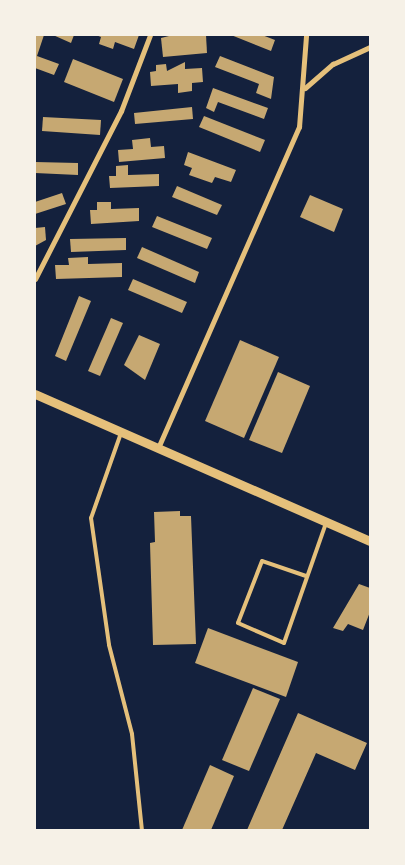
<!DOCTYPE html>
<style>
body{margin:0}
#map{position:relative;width:405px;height:865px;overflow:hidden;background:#14213d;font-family:"Public Sans",sans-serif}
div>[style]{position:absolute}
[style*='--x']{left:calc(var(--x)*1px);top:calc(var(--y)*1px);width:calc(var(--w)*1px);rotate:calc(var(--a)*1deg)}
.building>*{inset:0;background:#c6a872}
.service>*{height:4px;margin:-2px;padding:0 2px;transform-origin:2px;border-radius:2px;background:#e5c07b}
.minor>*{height:5px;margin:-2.5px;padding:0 2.5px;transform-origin:2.5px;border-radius:2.5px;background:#e5c07b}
.tertiary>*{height:9px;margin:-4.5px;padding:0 4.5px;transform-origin:4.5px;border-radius:4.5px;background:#e5c07b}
span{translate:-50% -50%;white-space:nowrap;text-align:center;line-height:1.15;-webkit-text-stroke:4px #f6f1e7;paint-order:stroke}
.frame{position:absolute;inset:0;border:36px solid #f6f1e7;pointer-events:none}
</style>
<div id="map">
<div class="building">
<i style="clip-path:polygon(35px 35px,44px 35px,37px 56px,59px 64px,54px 75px,35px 68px)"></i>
<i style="clip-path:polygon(53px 35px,74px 35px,71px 43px)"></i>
<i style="clip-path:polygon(96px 35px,139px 35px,134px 49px,115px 42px,113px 49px,99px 44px,101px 37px)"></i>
<i style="clip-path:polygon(173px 35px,206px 35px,207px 53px,163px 57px,161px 38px)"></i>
<i style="clip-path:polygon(231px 35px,262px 35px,275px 40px,271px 51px)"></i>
<i style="clip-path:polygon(220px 56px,274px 77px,271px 99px,256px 93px,259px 84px,215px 67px)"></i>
<i style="clip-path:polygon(73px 59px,123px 79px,114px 102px,64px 82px)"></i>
<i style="clip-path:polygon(185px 62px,185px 69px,202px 68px,203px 82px,192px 83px,192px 91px,178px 93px,178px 84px,151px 86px,150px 72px,156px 71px,156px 65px,166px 64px,167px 71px)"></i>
<i style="clip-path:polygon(213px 88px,268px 108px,264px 119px,218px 102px,214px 112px,206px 108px)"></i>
<i style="clip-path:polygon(192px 107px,193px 119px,135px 124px,134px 113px)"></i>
<i style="clip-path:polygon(204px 116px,265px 140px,260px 152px,199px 127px)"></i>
<i style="clip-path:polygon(43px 117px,101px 120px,100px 135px,42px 131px)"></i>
<i style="clip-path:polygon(150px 138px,151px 147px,164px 146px,165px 158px,119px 162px,118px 150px,133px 149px,132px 140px)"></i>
<i style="clip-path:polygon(188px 152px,236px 170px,231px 182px,215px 177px,212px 183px,189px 175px,192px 168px,184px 165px)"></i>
<i style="clip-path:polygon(35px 162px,78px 163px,78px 175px,35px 173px)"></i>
<i style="clip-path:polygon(128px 165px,128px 175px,159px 174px,159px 186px,110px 188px,109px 176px,116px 176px,116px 166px)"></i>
<i style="clip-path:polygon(177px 186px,222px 205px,217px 215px,172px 197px)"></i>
<i style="clip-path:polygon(62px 193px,66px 204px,35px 214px,35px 202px)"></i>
<i style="clip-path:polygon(310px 195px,343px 209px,334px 232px,300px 217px)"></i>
<i style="clip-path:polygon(97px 202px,111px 202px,111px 209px,139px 208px,139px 221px,91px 224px,90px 210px,97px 210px)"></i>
<i style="clip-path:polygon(157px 216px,212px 238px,207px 249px,152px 227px)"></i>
<i style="clip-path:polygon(45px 227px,46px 240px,35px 246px,35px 228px)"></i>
<i style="clip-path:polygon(126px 238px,126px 250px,71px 252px,70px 239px)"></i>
<i style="clip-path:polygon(142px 247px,199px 272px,195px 283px,137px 258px)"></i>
<i style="clip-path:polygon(88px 257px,88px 264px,122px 263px,122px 277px,56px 279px,55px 265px,69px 265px,68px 258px)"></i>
<i style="clip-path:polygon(133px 279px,187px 302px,182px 313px,128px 290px)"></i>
<i style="clip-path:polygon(79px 296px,91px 301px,66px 361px,55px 356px)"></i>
<i style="clip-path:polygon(111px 318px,123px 323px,100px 376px,88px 371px)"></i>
<i style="clip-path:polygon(139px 335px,160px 344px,145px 380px,124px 365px)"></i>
<i style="clip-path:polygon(240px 340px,279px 357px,244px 438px,205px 421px)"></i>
<i style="clip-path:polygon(278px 372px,310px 386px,282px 453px,249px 440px)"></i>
<i style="clip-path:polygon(180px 511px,180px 516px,191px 516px,196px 644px,153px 645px,150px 543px,155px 542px,154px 512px)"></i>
<i style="clip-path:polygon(359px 584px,370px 588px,370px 612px,363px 630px,348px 624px,343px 631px,333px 628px)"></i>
<i style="clip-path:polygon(208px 628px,298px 662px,286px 697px,195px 663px)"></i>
<i style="clip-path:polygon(253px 688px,280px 699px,249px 771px,222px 760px)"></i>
<i style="clip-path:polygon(298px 713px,367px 743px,355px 770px,316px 753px,282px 830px,247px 830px)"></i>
<i style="clip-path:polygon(210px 765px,234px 776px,211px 830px,182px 830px)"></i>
</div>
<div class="service">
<i style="--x:121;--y:433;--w:90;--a:109.4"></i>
<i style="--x:91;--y:518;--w:128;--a:81.9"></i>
<i style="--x:109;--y:645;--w:92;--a:75.5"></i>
<i style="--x:132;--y:734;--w:97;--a:84.1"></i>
<i style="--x:306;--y:576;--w:46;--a:-161.2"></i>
<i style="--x:262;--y:561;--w:66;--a:111.2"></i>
<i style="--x:238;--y:623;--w:50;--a:23.5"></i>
<i style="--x:284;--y:643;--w:127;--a:-70.7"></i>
</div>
<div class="minor">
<i style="--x:305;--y:88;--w:37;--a:-41"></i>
<i style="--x:333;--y:64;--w:41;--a:-24.7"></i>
<i style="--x:35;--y:279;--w:189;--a:-62.9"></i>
<i style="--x:121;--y:111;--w:81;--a:-69.1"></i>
<i style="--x:158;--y:448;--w:351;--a:-66.3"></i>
<i style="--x:299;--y:127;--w:92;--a:-85.6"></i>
</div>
<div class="tertiary">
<i style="--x:35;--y:394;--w:366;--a:23.7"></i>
</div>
<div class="frame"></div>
</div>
